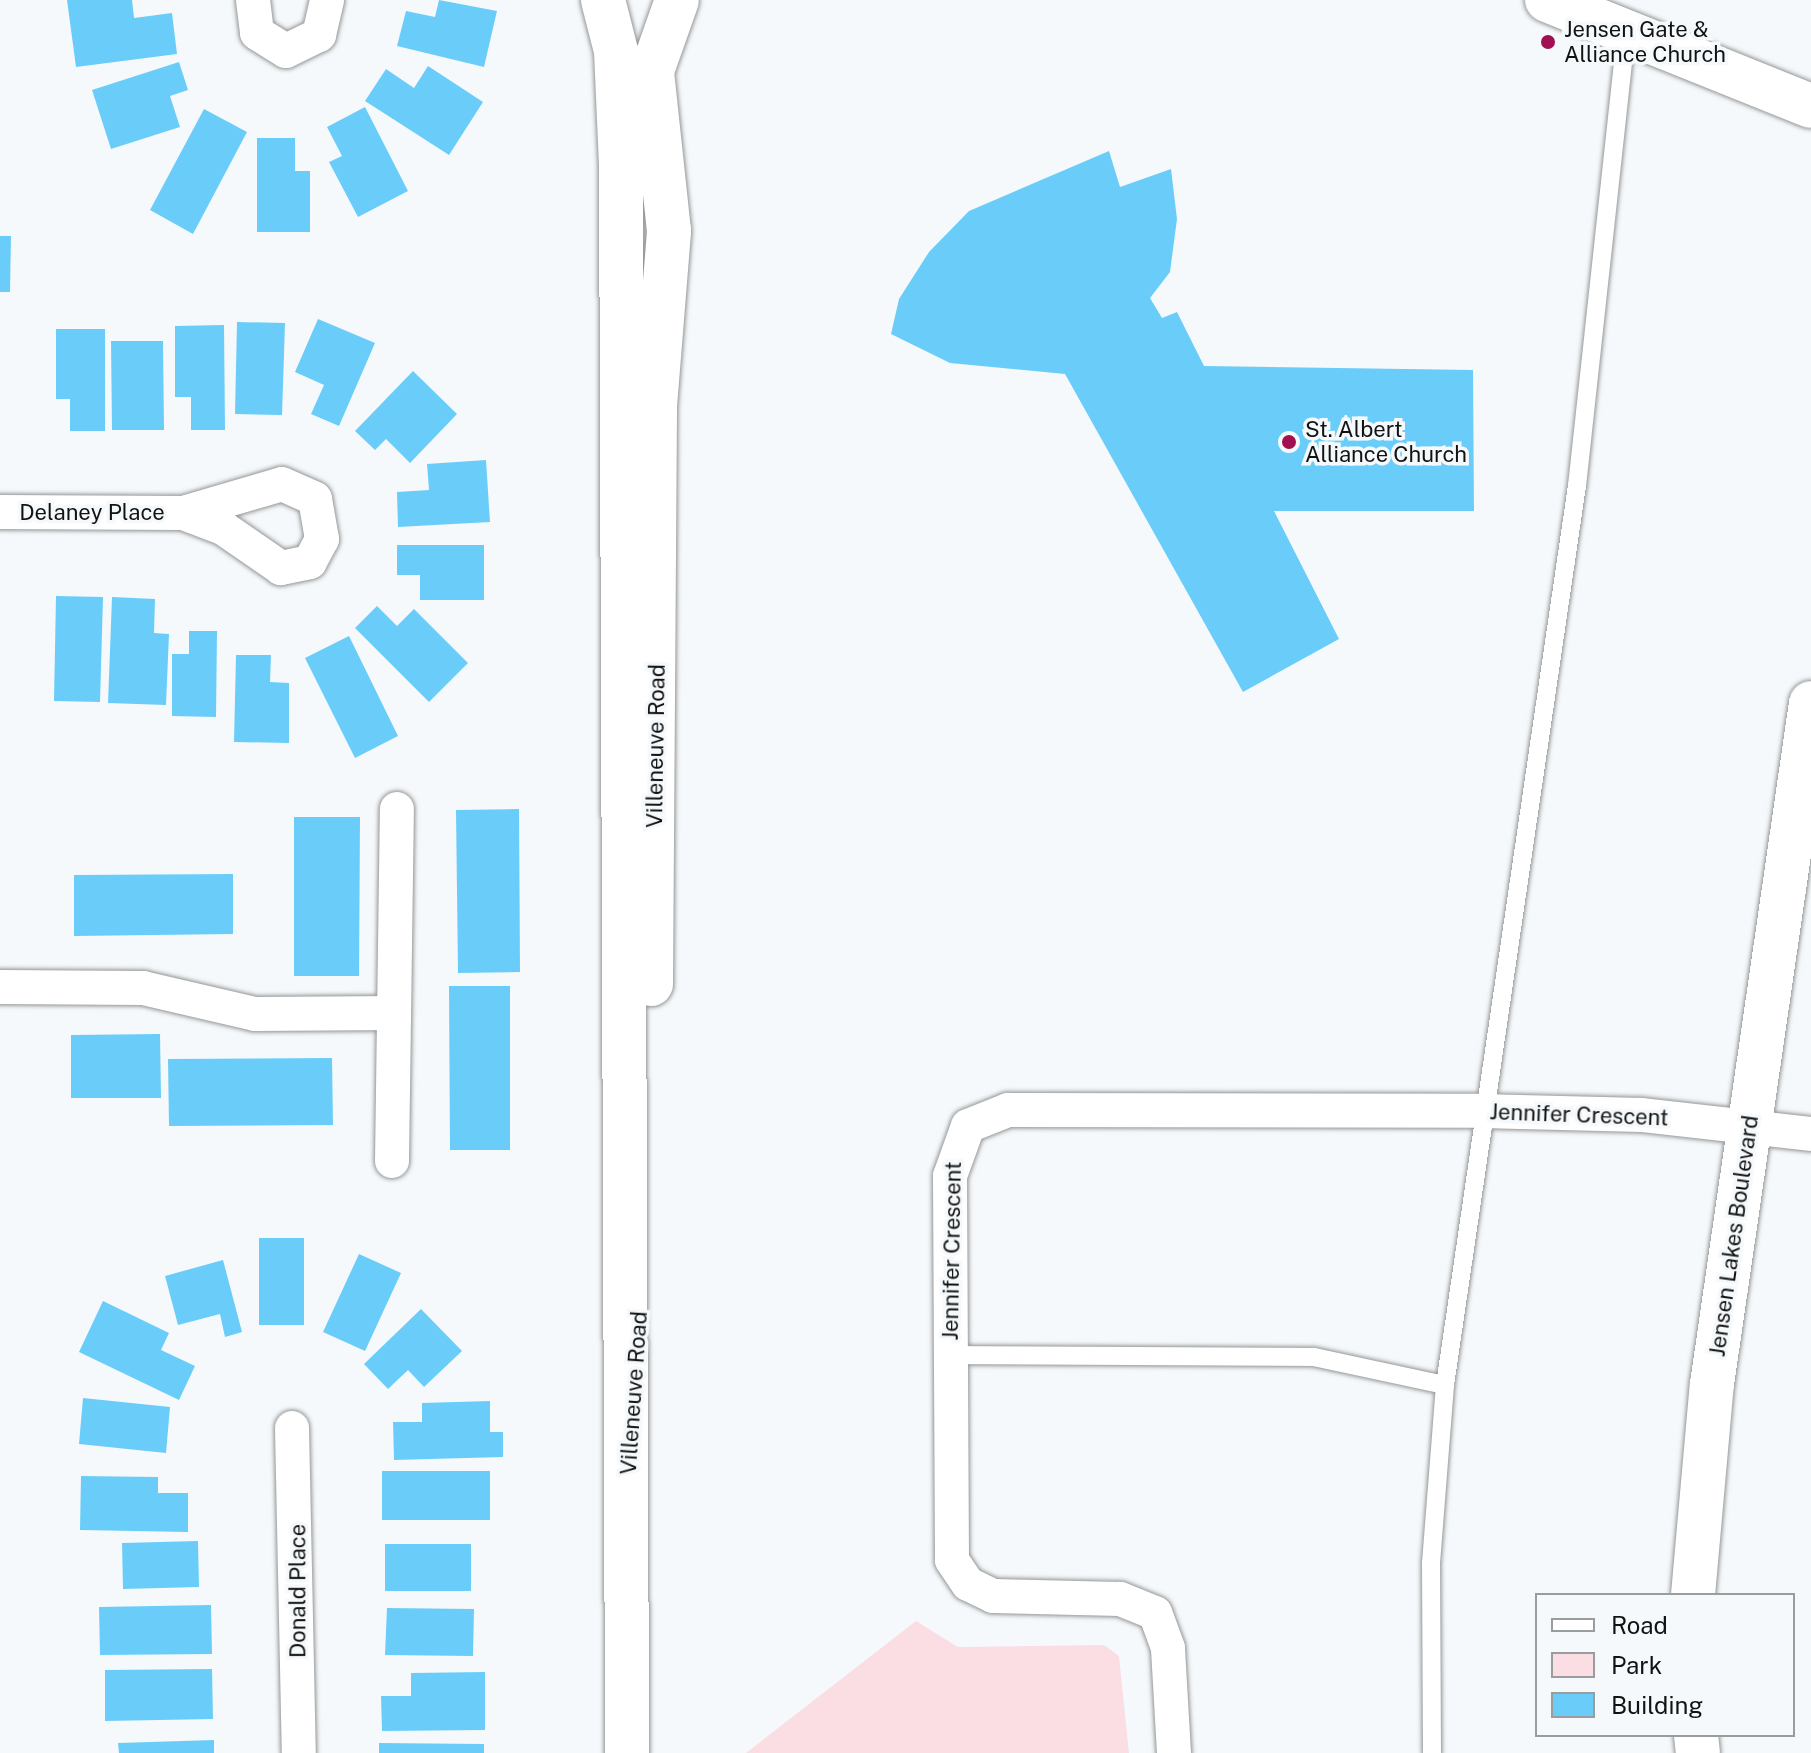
<!DOCTYPE html>
<style>
body{margin:0}
#map{position:relative;width:1811px;height:1753px;overflow:hidden;background:#f6f9fb;font-family:"Public Sans",sans-serif}
div>[style]{position:absolute}
[style*='--x']{left:calc(var(--x)*1px);top:calc(var(--y)*1px);width:calc(var(--w)*1px);rotate:calc(var(--a)*1deg)}
.green>*{inset:0;background:#fbdde4}
.building>*{inset:0;background:#6acdf9}
.roads{filter:drop-shadow(0 0 2px #949798) drop-shadow(0 0 2px #949798)}
.service>*{height:18px;margin:-9px;padding:0 9px;transform-origin:9px;border-radius:9px;background:#fff}
.minor>*{height:34px;margin:-17px;padding:0 17px;transform-origin:17px;border-radius:17px;background:#fff}
.tertiary>*{height:44px;margin:-22px;padding:0 22px;transform-origin:22px;border-radius:22px;background:#fff}
.secondary>*{height:44px;margin:-22px;padding:0 22px;transform-origin:22px;border-radius:22px;background:#fff}
.dots>*{width:22px;height:22px;translate:-50% -50%;box-sizing:border-box;border:4px solid #f6f9fb;border-radius:50%}
span{translate:-50% -50%;white-space:nowrap;text-align:center;line-height:1.15;-webkit-text-stroke:7px #f6f9fb;paint-order:stroke}
.poi-label{font-size:22px;color:#111313}
.left{translate:0 -50%;text-align:left}
.street-label{font-size:22px;color:#111313}
.legend{position:absolute;left:1535px;top:1593px;width:260px;height:144px;box-sizing:border-box;background:#f6f9fb;border:2px solid #9a9d9e;margin:0;padding:10px 14px;list-style:none;font-size:24px;color:#111313}
.legend li{display:flex;align-items:center;gap:16px;height:40px}
.legend b{width:40px;border:2px solid #9a9d9e}
</style>
<div id="map">
<div class="green">
<i style="clip-path:polygon(916px 1621px,958px 1647px,1104px 1645px,1119px 1656px,1129px 1753px,746px 1753px)"></i>
</div>
<div class="building">
<i style="clip-path:polygon(67px 0,132px 0,134px 18px,172px 13px,177px 54px,76px 67px)"></i>
<i style="clip-path:polygon(439px 0,497px 11px,484px 67px,397px 46px,406px 11px,435px 17px)"></i>
<i style="clip-path:polygon(179px 62px,188px 90px,170px 96px,180px 127px,111px 149px,92px 90px)"></i>
<i style="clip-path:polygon(428px 66px,483px 102px,449px 155px,365px 101px,386px 69px,414px 88px)"></i>
<i style="clip-path:polygon(365px 107px,408px 191px,358px 217px,329px 162px,342px 156px,327px 127px)"></i>
<i style="clip-path:polygon(204px 109px,247px 132px,193px 234px,150px 210px)"></i>
<i style="clip-path:polygon(257px 138px,295px 138px,295px 171px,310px 171px,310px 232px,257px 232px)"></i>
<i style="clip-path:polygon(1109px 151px,1120px 187px,1171px 169px,1177px 219px,1170px 272px,1150px 298px,1162px 318px,1177px 312px,1204px 366px,1473px 370px,1474px 511px,1274px 511px,1339px 639px,1243px 692px,1065px 374px,950px 363px,891px 334px,899px 299px,929px 252px,969px 211px)"></i>
<i style="clip-path:polygon(0 236px,11px 236px,10px 292px,0 292px)"></i>
<i style="clip-path:polygon(318px 319px,375px 343px,339px 426px,311px 414px,324px 385px,295px 372px)"></i>
<i style="clip-path:polygon(237px 322px,285px 323px,282px 415px,235px 414px)"></i>
<i style="clip-path:polygon(224px 325px,225px 430px,191px 430px,191px 397px,175px 397px,175px 326px)"></i>
<i style="clip-path:polygon(56px 329px,105px 329px,105px 431px,70px 431px,70px 399px,56px 399px)"></i>
<i style="clip-path:polygon(111px 341px,163px 341px,164px 430px,112px 430px)"></i>
<i style="clip-path:polygon(413px 371px,457px 414px,410px 463px,386px 439px,375px 450px,355px 431px)"></i>
<i style="clip-path:polygon(486px 460px,490px 522px,398px 527px,397px 492px,429px 490px,427px 464px)"></i>
<i style="clip-path:polygon(397px 545px,484px 545px,484px 600px,420px 600px,420px 575px,397px 575px)"></i>
<i style="clip-path:polygon(56px 596px,103px 597px,100px 702px,54px 701px)"></i>
<i style="clip-path:polygon(112px 597px,155px 599px,154px 633px,169px 634px,166px 705px,108px 703px)"></i>
<i style="clip-path:polygon(377px 606px,397px 626px,414px 609px,468px 663px,429px 702px,355px 628px)"></i>
<i style="clip-path:polygon(189px 631px,217px 631px,216px 717px,172px 716px,172px 654px,189px 654px)"></i>
<i style="clip-path:polygon(349px 636px,398px 736px,355px 758px,305px 658px)"></i>
<i style="clip-path:polygon(236px 655px,271px 655px,270px 682px,289px 683px,289px 743px,234px 742px)"></i>
<i style="clip-path:polygon(519px 809px,520px 972px,458px 973px,456px 810px)"></i>
<i style="clip-path:polygon(294px 817px,360px 817px,359px 976px,294px 976px)"></i>
<i style="clip-path:polygon(233px 874px,233px 934px,74px 936px,74px 875px)"></i>
<i style="clip-path:polygon(449px 986px,510px 986px,510px 1150px,450px 1150px)"></i>
<i style="clip-path:polygon(160px 1034px,161px 1098px,71px 1098px,71px 1035px)"></i>
<i style="clip-path:polygon(332px 1058px,333px 1125px,169px 1126px,168px 1059px)"></i>
<i style="clip-path:polygon(259px 1238px,304px 1238px,304px 1325px,259px 1325px)"></i>
<i style="clip-path:polygon(359px 1254px,401px 1273px,365px 1351px,323px 1332px)"></i>
<i style="clip-path:polygon(223px 1260px,242px 1332px,225px 1337px,220px 1314px,178px 1325px,165px 1276px)"></i>
<i style="clip-path:polygon(103px 1301px,169px 1333px,161px 1350px,195px 1366px,179px 1400px,79px 1352px)"></i>
<i style="clip-path:polygon(421px 1309px,462px 1351px,424px 1387px,408px 1370px,388px 1389px,364px 1364px)"></i>
<i style="clip-path:polygon(83px 1398px,170px 1407px,166px 1453px,79px 1444px)"></i>
<i style="clip-path:polygon(490px 1401px,490px 1432px,503px 1432px,503px 1457px,394px 1460px,393px 1422px,422px 1422px,422px 1403px)"></i>
<i style="clip-path:polygon(382px 1471px,490px 1471px,490px 1520px,382px 1520px)"></i>
<i style="clip-path:polygon(81px 1476px,158px 1477px,158px 1493px,188px 1493px,188px 1532px,80px 1530px)"></i>
<i style="clip-path:polygon(198px 1541px,199px 1587px,123px 1589px,122px 1543px)"></i>
<i style="clip-path:polygon(385px 1544px,471px 1544px,471px 1591px,385px 1591px)"></i>
<i style="clip-path:polygon(211px 1605px,212px 1654px,100px 1655px,99px 1607px)"></i>
<i style="clip-path:polygon(387px 1608px,474px 1609px,473px 1656px,385px 1655px)"></i>
<i style="clip-path:polygon(212px 1669px,213px 1719px,105px 1721px,105px 1670px)"></i>
<i style="clip-path:polygon(485px 1672px,485px 1730px,382px 1731px,381px 1696px,411px 1696px,411px 1673px)"></i>
<i style="clip-path:polygon(214px 1740px,214px 1753px,119px 1753px,118px 1743px)"></i>
<i style="clip-path:polygon(379px 1743px,484px 1744px,484px 1753px,379px 1753px)"></i>
</div>
<div class="roads">
<div class="service">
<i style="--x:950;--y:1355;--w:364;--a:0.3"></i>
<i style="--x:1314;--y:1357;--w:134;--a:12.1"></i>
<i style="--x:1432;--y:1753;--w:190;--a:-90.3"></i>
<i style="--x:1431;--y:1563;--w:179;--a:-85.5"></i>
<i style="--x:1445;--y:1385;--w:909;--a:-81.65"></i>
<i style="--x:1577;--y:486;--w:456;--a:-83.8"></i>
</div>
<div class="minor">
<i style="--x:253;--y:0;--w:33;--a:83"></i>
<i style="--x:257;--y:33;--w:34;--a:32"></i>
<i style="--x:286;--y:51;--w:37;--a:-26"></i>
<i style="--x:319;--y:35;--w:36;--a:-77"></i>
<i style="--x:0;--y:512;--w:183;--a:0.3"></i>
<i style="--x:183;--y:513;--w:103;--a:-16.3"></i>
<i style="--x:282;--y:484;--w:36;--a:24"></i>
<i style="--x:315;--y:499;--w:41;--a:80.1"></i>
<i style="--x:322;--y:539;--w:26;--a:118"></i>
<i style="--x:310;--y:562;--w:30;--a:168"></i>
<i style="--x:281;--y:568;--w:70;--a:-145.4"></i>
<i style="--x:223;--y:528;--w:43;--a:-159.4"></i>
<i style="--x:0;--y:987;--w:143;--a:0.4"></i>
<i style="--x:143;--y:988;--w:115;--a:13.1"></i>
<i style="--x:255;--y:1014;--w:139;--a:-0.4"></i>
<i style="--x:392;--y:1161;--w:352;--a:-89.2"></i>
<i style="--x:292;--y:1428;--w:325;--a:88.8"></i>
<i style="--x:1174;--y:1753;--w:105;--a:-93.3"></i>
<i style="--x:1168;--y:1648;--w:37;--a:-110"></i>
<i style="--x:1155;--y:1613;--w:38;--a:-158"></i>
<i style="--x:1120;--y:1599;--w:127;--a:-178.6"></i>
<i style="--x:993;--y:1596;--w:28;--a:-154"></i>
<i style="--x:968;--y:1584;--w:29;--a:-124"></i>
<i style="--x:952;--y:1560;--w:384;--a:-90.3"></i>
<i style="--x:950;--y:1176;--w:53;--a:-70.2"></i>
<i style="--x:968;--y:1126;--w:43;--a:-21.8"></i>
<i style="--x:1008;--y:1110;--w:477;--a:0.1"></i>
<i style="--x:1485;--y:1111;--w:157;--a:1.5"></i>
<i style="--x:1642;--y:1115;--w:170;--a:6.4"></i>
</div>
<div class="tertiary">
<i style="--x:1547;--y:0;--w:284;--a:21.9"></i>
<i style="--x:1693;--y:1595;--w:212;--a:-84.9"></i>
<i style="--x:1712;--y:1384;--w:688;--a:-81.73"></i>
<i style="--x:1696;--y:1735;--w:18;--a:84"></i>
</div>
<div class="secondary">
<i style="--x:603;--y:0;--w:53;--a:75.7"></i>
<i style="--x:616;--y:51;--w:113;--a:87.5"></i>
<i style="--x:621;--y:164;--w:1589;--a:89.78"></i>
<i style="--x:651;--y:984;--w:578;--a:-89.6"></i>
<i style="--x:655;--y:406;--w:176;--a:-85.4"></i>
<i style="--x:669;--y:231;--w:161;--a:-96.1"></i>
<i style="--x:652;--y:71;--w:75;--a:-70.6"></i>
</div>
</div>
<div class="dots">
<i style="left:1548px;top:42px;background:#a20f53"></i>
<i style="left:1289px;top:442px;background:#a20f53"></i>
</div>
<div class="poi-label">
<span class="left" style="left:1564px;top:42px">Jensen Gate &amp;<br>Alliance Church</span>
<span class="left" style="left:1305px;top:442px">St. Albert<br>Alliance Church</span>
</div>
<div class="street-label">
<span style="left:92px;top:513px">Delaney Place</span>
<span style="left:656px;top:746px;rotate:-89deg">Villeneuve Road</span>
<span style="left:1579px;top:1115px;rotate:2deg">Jennifer Crescent</span>
<span style="left:1734px;top:1236px;rotate:-82deg">Jensen Lakes Boulevard</span>
<span style="left:952px;top:1251px;rotate:-89deg">Jennifer Crescent</span>
<span style="left:634px;top:1393px;rotate:-86deg">Villeneuve Road</span>
<span style="left:298px;top:1591px;rotate:-90deg">Donald Place</span>
</div>
<ul class="legend">
<li><b style="height:10px;background:#fff"></b>Road</li>
<li><b style="height:22px;background:#fbdde4"></b>Park</li>
<li><b style="height:22px;background:#6acdf9"></b>Building</li>
</ul>
</div>
